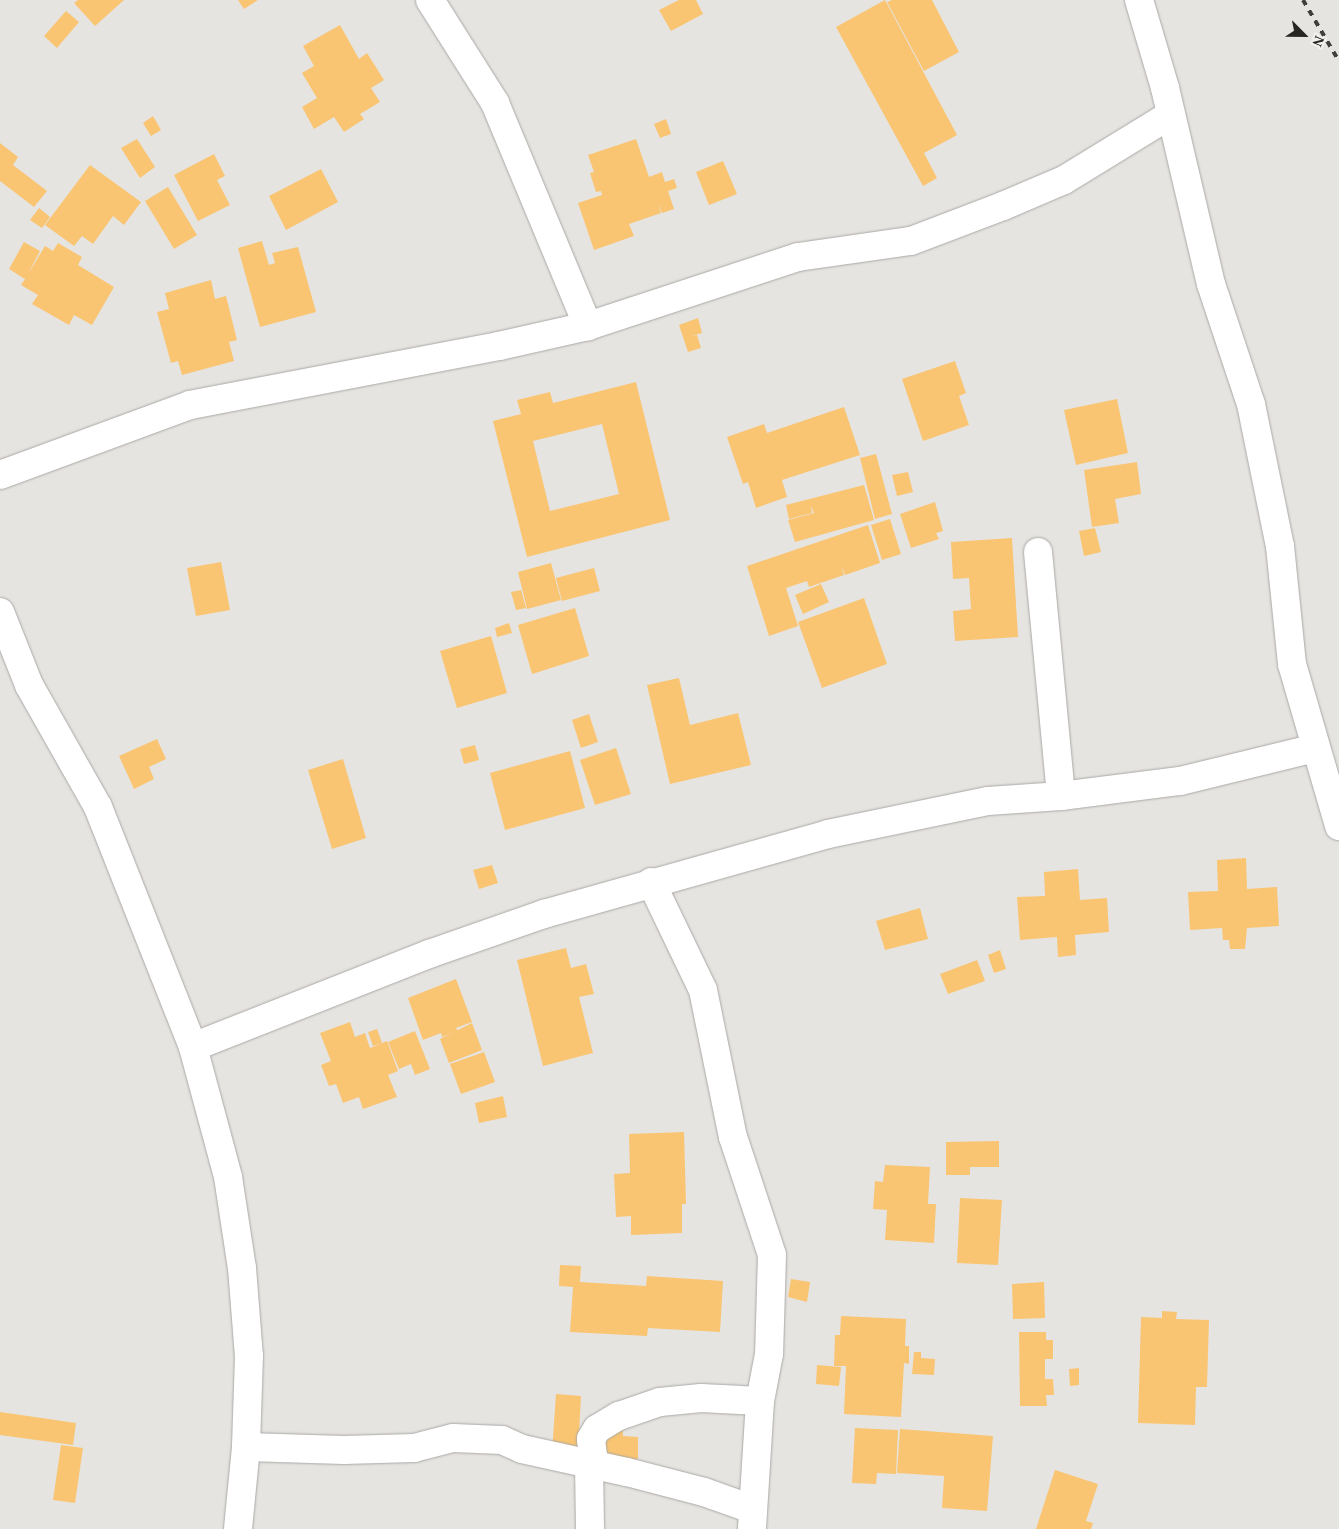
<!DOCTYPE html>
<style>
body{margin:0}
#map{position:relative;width:1339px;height:1529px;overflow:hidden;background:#e6e4e1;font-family:"Times New Roman",serif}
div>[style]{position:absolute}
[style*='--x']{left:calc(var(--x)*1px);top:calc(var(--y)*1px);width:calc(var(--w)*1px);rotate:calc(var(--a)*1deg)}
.building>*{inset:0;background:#f9c572}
.roads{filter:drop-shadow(0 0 1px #aaa8a6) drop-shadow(0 0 1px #aaa8a6)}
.minor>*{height:28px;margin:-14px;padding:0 14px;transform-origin:14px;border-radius:14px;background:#fff}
.rail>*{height:4px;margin-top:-2px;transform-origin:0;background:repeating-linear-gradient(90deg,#403f3e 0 6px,transparent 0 12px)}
span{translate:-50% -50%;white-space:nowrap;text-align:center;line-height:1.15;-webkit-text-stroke:5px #f3f1ee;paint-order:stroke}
.north{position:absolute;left:1279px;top:10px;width:50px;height:50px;-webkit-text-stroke:4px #f3f1ee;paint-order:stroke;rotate:113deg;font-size:14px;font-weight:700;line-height:20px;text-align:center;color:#272625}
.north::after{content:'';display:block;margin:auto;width:18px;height:22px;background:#272625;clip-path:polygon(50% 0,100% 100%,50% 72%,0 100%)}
</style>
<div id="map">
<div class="building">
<i style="clip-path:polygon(78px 0,124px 0,95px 26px,74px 3px)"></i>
<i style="clip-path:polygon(238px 0,258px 0,244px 9px)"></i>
<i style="clip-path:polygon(679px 0,696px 0,703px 14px,671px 31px,659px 10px)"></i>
<i style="clip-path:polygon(885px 0,957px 135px,924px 153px,937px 178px,923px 186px,836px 27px)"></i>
<i style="clip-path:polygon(892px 0,932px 0,959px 52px,924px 71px,887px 2px)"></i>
<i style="clip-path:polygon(66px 11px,79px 22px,57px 48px,44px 36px)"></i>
<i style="clip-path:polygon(340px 25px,359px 59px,367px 53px,384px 80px,371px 88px,380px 102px,360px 114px,364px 119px,344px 132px,334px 117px,314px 129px,302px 107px,317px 98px,302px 73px,314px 66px,303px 46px)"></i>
<i style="clip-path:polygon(153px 116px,161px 130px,151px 136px,143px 123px)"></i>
<i style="clip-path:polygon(666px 119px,671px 134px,660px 138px,654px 124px)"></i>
<i style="clip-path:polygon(137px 139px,155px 167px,140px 178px,121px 148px)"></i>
<i style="clip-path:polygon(636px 139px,649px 177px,662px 172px,665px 182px,674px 179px,677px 188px,668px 191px,674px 209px,662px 213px,658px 204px,661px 213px,629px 224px,634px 236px,594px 250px,578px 203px,602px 195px,601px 191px,596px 192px,590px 173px,594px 172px,588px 155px)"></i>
<i style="clip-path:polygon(0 143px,18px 157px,13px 165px,47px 191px,34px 207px,0 181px)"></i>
<i style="clip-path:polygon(214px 154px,225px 176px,217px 180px,230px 205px,198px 221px,174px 175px)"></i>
<i style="clip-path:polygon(723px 161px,737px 194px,709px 205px,696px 172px)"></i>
<i style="clip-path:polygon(90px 165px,141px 202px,124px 225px,113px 216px,93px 244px,82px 236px,74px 246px,45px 225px)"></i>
<i style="clip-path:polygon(321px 169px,338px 202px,286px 230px,269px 196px)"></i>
<i style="clip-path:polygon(168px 187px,197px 235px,174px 249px,145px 201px)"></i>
<i style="clip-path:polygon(39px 208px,50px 217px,42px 228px,30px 220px)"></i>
<i style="clip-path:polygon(262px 241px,269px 265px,275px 263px,272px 253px,298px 247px,316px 312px,260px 327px,238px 248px)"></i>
<i style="clip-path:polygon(24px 242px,40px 251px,28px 274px,45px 246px,53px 251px,58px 243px,82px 257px,78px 265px,114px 287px,92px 325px,74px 315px,69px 325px,32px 304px,38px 295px,21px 285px,25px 279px,9px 269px)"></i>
<i style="clip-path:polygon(211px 280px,215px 299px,226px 296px,237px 340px,229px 342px,234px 361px,182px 375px,178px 361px,171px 363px,157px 312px,169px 309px,165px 293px)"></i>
<i style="clip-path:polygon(698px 318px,702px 333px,689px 337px,697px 335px,701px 348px,688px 352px,679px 325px)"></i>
<i style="clip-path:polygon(955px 361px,966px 393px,959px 396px,969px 425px,923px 441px,902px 379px)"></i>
<i style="clip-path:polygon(evenodd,636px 382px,670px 520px,527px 557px,493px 421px,521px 414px,517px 400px,550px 392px,553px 403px,636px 382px,602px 424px,619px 494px,550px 511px,533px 441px,602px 424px)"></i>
<i style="clip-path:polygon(1117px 399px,1128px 453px,1076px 465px,1064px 410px)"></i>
<i style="clip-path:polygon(844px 407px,860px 455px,782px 480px,787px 497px,756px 508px,748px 482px,743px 484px,727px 437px,764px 424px,767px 433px)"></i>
<i style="clip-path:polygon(876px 454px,892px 514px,875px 519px,860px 458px)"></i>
<i style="clip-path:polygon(1137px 462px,1141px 494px,1115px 499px,1119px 523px,1092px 527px,1084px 470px)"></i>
<i style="clip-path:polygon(908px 472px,913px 492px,897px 496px,892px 475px)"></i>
<i style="clip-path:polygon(864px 485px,874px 520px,795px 542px,788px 520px,814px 513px,811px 506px,812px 513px,789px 519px,786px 505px)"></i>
<i style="clip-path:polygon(935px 502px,943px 531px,936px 533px,939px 539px,911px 548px,900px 514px)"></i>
<i style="clip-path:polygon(890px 519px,901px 554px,882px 560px,871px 525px)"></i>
<i style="clip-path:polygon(868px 525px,880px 563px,845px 575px,841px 565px,844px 575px,809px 587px,807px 581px,786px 588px,798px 626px,769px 636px,747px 566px)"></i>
<i style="clip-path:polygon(1095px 528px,1101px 552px,1084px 556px,1079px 531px)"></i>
<i style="clip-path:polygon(1012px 538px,1018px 637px,955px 641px,953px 611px,971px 609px,969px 578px,953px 579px,951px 542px)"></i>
<i style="clip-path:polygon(221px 562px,230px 610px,196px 616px,187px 568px)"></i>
<i style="clip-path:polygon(551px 563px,561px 600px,527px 609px,518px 572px)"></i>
<i style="clip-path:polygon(594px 568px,600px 591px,562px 601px,556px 578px)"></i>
<i style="clip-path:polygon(821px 584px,829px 602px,803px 614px,795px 595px)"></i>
<i style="clip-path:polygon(521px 590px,526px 608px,516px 610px,511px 592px)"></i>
<i style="clip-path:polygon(864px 598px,887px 664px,822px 688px,798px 622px)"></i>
<i style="clip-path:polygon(575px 608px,589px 656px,532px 674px,518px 625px)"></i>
<i style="clip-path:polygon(509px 623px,512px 633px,497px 637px,495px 628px)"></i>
<i style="clip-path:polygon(491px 636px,507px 693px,457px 708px,440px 651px)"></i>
<i style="clip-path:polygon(679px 678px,690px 725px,738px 713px,751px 765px,670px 784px,647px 685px)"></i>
<i style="clip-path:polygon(589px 714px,598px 742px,581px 748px,572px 720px)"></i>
<i style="clip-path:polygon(157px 739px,166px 759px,149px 767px,154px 779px,134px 789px,119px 756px)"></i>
<i style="clip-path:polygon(475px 745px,479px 760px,464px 764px,460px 749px)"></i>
<i style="clip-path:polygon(616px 748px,631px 794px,595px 805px,580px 760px)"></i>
<i style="clip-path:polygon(570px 751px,585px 808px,505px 830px,490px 773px)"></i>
<i style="clip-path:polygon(343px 759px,366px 838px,332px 849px,308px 770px)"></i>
<i style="clip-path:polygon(1246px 858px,1247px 889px,1277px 887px,1279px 926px,1247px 928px,1245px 949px,1230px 949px,1229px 940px,1223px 940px,1222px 928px,1190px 930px,1188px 892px,1218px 891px,1217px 860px)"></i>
<i style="clip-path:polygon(492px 865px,498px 883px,479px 889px,473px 870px)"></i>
<i style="clip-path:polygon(1078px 869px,1080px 900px,1107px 898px,1109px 932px,1075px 935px,1076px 955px,1058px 957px,1057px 937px,1020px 940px,1017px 897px,1045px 896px,1044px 872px)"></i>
<i style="clip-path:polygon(920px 908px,928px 939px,885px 950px,876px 921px)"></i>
<i style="clip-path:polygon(566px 948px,571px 968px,586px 964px,594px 994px,579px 997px,593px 1053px,543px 1066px,517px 960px)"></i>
<i style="clip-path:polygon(1000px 950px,1006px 969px,994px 973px,988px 955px)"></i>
<i style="clip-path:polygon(977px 960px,985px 981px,948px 994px,940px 974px)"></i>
<i style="clip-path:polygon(456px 979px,472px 1022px,456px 1028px,458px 1031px,442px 1037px,441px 1033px,423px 1040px,408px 998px)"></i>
<i style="clip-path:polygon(350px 1022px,355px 1037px,365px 1033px,370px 1048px,387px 1041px,398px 1071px,388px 1075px,397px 1097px,363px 1109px,359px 1097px,343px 1103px,336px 1084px,329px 1086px,321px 1065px,331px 1061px,320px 1033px)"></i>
<i style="clip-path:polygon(472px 1023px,482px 1050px,449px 1063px,440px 1039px)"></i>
<i style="clip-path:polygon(377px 1029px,382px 1043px,373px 1046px,368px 1032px)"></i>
<i style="clip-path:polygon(415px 1031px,430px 1069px,415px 1075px,411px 1064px,399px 1069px,388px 1042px)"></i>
<i style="clip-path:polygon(484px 1052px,495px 1082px,461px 1094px,450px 1064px)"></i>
<i style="clip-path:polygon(503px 1096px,507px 1117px,479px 1123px,475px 1103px)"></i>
<i style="clip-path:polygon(684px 1132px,686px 1204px,682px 1204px,682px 1233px,631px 1235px,631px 1216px,616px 1217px,614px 1174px,630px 1173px,629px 1134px)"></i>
<i style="clip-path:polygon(999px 1141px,999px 1167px,970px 1167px,970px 1175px,946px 1175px,946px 1142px)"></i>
<i style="clip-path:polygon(885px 1165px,930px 1167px,928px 1204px,936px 1204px,934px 1243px,885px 1240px,887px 1210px,873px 1209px,875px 1181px,883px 1182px)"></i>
<i style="clip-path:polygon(960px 1198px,1002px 1200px,998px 1265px,957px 1263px)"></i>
<i style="clip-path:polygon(560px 1265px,581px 1266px,580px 1282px,646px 1286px,647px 1276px,723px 1281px,720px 1332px,648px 1328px,647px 1336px,570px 1332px,573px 1287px,559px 1286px)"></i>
<i style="clip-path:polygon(791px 1279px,810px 1282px,807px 1302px,788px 1297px)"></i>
<i style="clip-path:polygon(1044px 1282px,1045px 1318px,1013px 1319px,1012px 1284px)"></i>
<i style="clip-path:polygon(1162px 1311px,1177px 1312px,1176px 1319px,1209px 1320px,1207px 1387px,1196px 1387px,1195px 1425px,1138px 1423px,1141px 1317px,1162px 1318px)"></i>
<i style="clip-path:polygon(841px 1316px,906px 1319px,905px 1346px,909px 1346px,909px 1364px,904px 1363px,901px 1417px,844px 1414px,846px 1366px,834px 1366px,835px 1335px,840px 1335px)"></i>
<i style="clip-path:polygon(1019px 1332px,1046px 1332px,1046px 1340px,1053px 1340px,1053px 1359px,1045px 1359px,1045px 1379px,1053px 1379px,1054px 1395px,1046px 1395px,1047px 1406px,1020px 1406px)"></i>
<i style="clip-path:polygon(914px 1352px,921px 1352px,921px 1358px,935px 1359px,934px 1375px,912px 1374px)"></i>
<i style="clip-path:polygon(817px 1365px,841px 1367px,839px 1386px,816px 1384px)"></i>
<i style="clip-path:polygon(1079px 1368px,1079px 1385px,1070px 1386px,1069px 1369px)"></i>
<i style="clip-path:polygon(556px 1394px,581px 1396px,578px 1453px,552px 1452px)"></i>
<i style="clip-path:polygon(0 1412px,76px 1423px,73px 1445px,0 1435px)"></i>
<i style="clip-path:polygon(855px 1428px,898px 1430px,896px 1474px,877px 1473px,876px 1484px,852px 1483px)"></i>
<i style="clip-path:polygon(900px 1429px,993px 1436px,987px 1511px,942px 1508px,944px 1476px,897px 1473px)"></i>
<i style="clip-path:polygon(600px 1430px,623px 1430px,623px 1436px,638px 1437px,638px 1459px,602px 1459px)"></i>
<i style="clip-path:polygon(61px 1445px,83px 1448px,75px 1503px,53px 1500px)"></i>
<i style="clip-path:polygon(1055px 1470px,1098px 1484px,1086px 1521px,1093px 1523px,1091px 1529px,1036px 1529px)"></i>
</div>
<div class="roads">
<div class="minor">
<i style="--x:430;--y:0;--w:122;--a:57.7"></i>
<i style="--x:495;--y:103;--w:242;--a:67.4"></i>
<i style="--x:1139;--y:0;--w:92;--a:73.5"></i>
<i style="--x:1165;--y:88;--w:201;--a:76.8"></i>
<i style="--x:1211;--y:284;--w:126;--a:71.6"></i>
<i style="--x:1251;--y:404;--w:145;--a:78.5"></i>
<i style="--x:1280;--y:546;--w:119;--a:84.2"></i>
<i style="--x:1292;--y:664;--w:169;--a:73.8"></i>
<i style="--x:0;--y:475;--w:202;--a:-20.2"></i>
<i style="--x:190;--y:405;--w:315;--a:-10.8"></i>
<i style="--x:499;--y:346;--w:91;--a:-12.7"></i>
<i style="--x:588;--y:326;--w:221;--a:-18.2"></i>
<i style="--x:798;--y:257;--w:114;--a:-8.1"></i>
<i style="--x:911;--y:241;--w:98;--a:-20.8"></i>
<i style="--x:1003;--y:206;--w:66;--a:-23.1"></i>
<i style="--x:1064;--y:180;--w:124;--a:-31.5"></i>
<i style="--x:1038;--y:552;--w:245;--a:84.6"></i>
<i style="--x:0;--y:612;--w:79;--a:68.3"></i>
<i style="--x:29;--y:685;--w:140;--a:60.5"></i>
<i style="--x:98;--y:807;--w:258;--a:68.4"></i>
<i style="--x:193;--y:1047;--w:135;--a:74.9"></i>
<i style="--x:228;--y:1177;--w:92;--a:81.3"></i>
<i style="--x:242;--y:1268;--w:88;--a:85.5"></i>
<i style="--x:249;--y:1356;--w:91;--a:91.9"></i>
<i style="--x:246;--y:1447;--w:82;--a:95.6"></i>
<i style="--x:651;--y:882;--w:120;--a:64.3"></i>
<i style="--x:703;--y:990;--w:150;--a:78.5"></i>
<i style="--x:733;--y:1137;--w:124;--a:71.7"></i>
<i style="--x:772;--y:1255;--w:99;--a:91.7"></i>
<i style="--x:769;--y:1354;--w:48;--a:100.8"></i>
<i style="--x:760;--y:1401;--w:128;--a:93.6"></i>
<i style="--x:193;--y:1047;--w:254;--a:-21.5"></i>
<i style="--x:429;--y:954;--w:122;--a:-19.2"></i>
<i style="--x:544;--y:914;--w:295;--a:-15.7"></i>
<i style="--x:828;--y:834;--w:163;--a:-11.7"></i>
<i style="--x:988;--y:801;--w:73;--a:-3.9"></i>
<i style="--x:1061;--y:796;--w:120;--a:-7.2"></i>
<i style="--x:1180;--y:781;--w:139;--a:-13.7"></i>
<i style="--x:246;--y:1447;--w:98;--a:1.8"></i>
<i style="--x:344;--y:1450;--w:70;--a:-1.6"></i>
<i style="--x:414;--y:1448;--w:40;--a:-14.4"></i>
<i style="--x:453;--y:1438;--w:49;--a:2.3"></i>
<i style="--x:502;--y:1440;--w:22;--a:24"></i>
<i style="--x:522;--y:1449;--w:107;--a:12.4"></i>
<i style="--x:627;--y:1472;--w:80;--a:14.6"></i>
<i style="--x:704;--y:1492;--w:51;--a:19.5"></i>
<i style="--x:590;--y:1529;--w:64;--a:-90.9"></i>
<i style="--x:589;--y:1465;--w:10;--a:-66"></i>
<i style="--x:593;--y:1456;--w:17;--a:-97"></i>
<i style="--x:591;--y:1439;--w:12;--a:-59"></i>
<i style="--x:597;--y:1429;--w:26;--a:-31"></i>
<i style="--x:619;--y:1416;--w:43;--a:-18.9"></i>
<i style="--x:660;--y:1402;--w:41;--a:-5.6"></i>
<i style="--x:701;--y:1398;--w:59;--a:2.9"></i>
</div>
</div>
<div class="rail">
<i style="--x:1303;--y:0;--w:71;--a:59.5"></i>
</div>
<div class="north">N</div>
</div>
